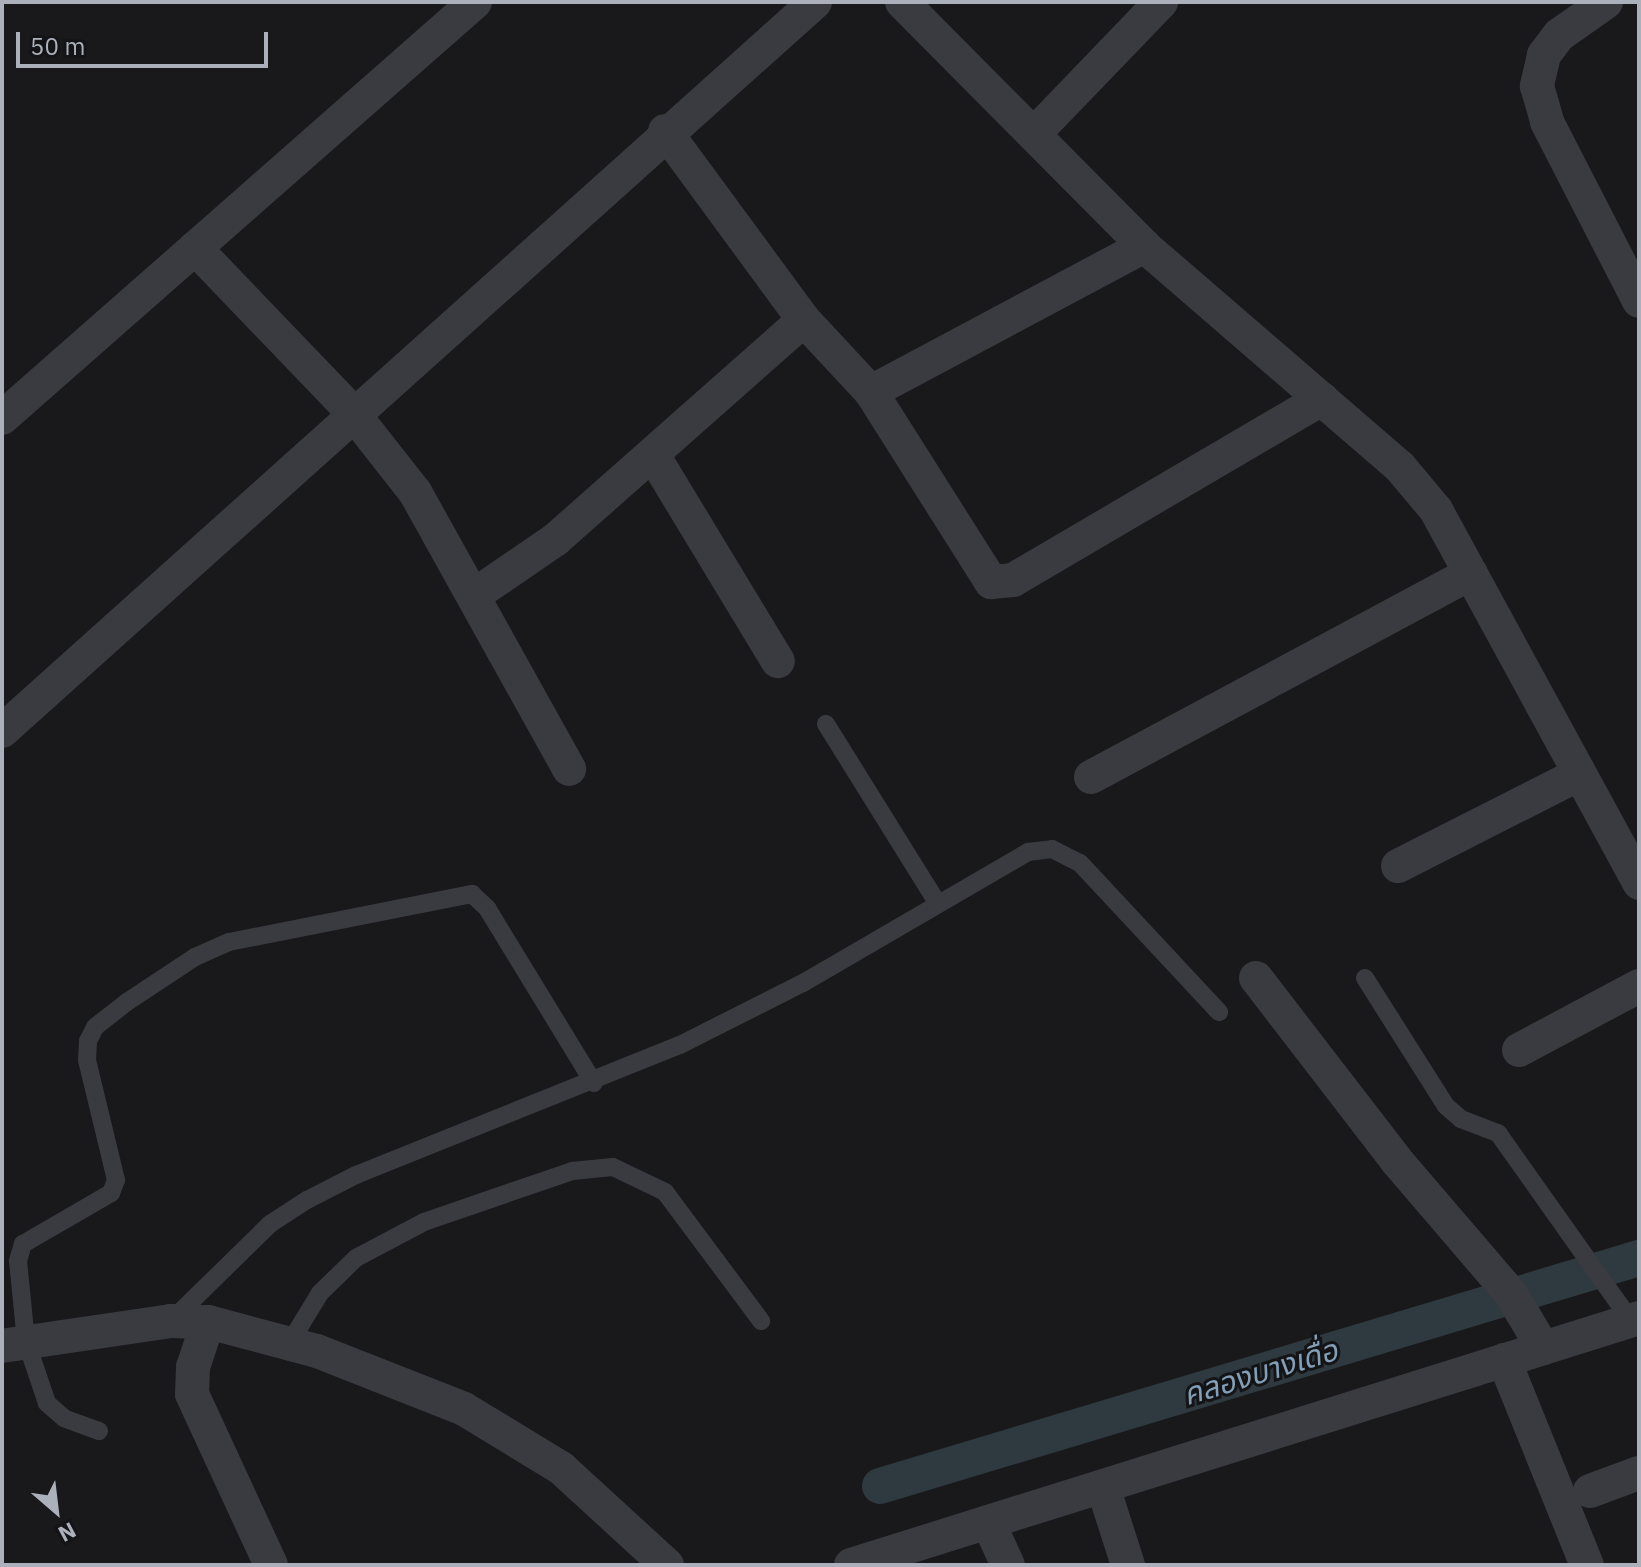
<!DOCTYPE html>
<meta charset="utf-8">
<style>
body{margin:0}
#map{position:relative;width:1641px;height:1567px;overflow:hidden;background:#19191b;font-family:"IBM Plex Sans","Noto Sans Thai",sans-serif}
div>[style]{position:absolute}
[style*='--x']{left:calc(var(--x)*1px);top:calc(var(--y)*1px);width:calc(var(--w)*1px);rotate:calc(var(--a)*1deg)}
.canal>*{height:36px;margin:-18px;padding:0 18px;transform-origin:18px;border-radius:18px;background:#2e3940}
.service>*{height:18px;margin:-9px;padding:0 9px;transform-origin:9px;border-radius:9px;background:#3a3b40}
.minor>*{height:34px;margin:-17px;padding:0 17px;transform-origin:17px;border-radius:17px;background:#3a3b40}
span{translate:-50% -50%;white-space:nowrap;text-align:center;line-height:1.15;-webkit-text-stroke:6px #141416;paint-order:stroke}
.water-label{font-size:30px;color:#829fb7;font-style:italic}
.frame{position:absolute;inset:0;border:4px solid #abb0bb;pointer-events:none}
.north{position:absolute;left:16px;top:1471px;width:80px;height:80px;-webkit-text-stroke:6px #141416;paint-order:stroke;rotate:152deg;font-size:22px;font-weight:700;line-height:32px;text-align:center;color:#abb0bb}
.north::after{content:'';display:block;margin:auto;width:28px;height:36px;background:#abb0bb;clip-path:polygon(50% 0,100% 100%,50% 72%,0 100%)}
.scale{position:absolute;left:16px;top:32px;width:252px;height:36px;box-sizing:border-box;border:4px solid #abb0bb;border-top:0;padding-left:10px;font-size:24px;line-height:28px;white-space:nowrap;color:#abb0bb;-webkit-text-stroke:6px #141416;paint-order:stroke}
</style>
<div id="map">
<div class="canal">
<i style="--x:880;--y:1486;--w:793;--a:-16.72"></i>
</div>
<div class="service">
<i style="--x:826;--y:724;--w:212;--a:58.1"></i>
<i style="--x:1365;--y:978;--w:151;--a:57.7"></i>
<i style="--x:1446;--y:1106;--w:20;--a:41"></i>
<i style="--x:1461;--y:1119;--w:40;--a:21"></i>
<i style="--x:1498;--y:1133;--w:230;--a:54.7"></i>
<i style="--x:171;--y:1321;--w:139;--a:-44.4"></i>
<i style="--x:270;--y:1224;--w:44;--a:-33"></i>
<i style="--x:307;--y:1200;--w:55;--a:-27"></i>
<i style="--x:356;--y:1175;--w:349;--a:-21.9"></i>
<i style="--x:680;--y:1045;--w:138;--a:-26.8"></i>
<i style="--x:803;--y:983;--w:260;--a:-30.2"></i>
<i style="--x:1028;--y:852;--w:24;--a:-7"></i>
<i style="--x:1052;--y:849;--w:31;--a:27"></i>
<i style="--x:1080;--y:863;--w:204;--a:47"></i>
<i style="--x:289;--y:1344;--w:60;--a:-58.7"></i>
<i style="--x:320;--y:1293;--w:50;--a:-44.2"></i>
<i style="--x:356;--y:1258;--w:77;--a:-27.9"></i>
<i style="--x:424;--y:1222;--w:157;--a:-19"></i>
<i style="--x:572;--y:1171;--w:41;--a:-5.6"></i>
<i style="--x:613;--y:1167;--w:58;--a:25.7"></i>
<i style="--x:665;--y:1192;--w:161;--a:53.3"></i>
<i style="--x:99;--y:1431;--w:37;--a:-160"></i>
<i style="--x:64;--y:1418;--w:23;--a:-139"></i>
<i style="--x:47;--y:1403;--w:65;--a:-108.7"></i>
<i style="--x:26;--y:1341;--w:80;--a:-95.7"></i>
<i style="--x:18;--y:1261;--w:18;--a:-74"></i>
<i style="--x:23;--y:1244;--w:102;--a:-30.1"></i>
<i style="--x:111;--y:1193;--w:14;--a:-69"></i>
<i style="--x:116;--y:1180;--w:123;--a:-103.6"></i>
<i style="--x:87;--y:1060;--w:19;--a:-87"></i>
<i style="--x:88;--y:1041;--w:16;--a:-63"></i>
<i style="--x:95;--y:1027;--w:41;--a:-38"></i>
<i style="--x:127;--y:1002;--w:82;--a:-33.5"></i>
<i style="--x:195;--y:957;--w:37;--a:-24"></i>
<i style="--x:229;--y:942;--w:248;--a:-11.2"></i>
<i style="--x:472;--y:894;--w:21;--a:43"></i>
<i style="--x:487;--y:908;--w:205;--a:58.6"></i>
</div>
<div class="minor">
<i style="--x:902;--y:2;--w:344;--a:45.2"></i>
<i style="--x:1144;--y:246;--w:338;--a:40.8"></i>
<i style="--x:1400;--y:467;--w:56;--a:50.1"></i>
<i style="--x:1436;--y:510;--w:425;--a:61.4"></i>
<i style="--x:1606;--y:2;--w:57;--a:144.9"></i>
<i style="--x:1559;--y:35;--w:25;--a:127"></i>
<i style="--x:1544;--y:55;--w:32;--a:103"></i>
<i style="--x:1537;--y:86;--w:37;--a:74"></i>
<i style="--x:1547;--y:122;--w:201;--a:62.8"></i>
<i style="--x:665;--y:131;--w:235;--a:53.7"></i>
<i style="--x:1035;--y:133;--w:182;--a:-46.1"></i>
<i style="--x:195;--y:248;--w:227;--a:46.2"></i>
<i style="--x:352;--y:412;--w:102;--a:51.8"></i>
<i style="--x:415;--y:492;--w:317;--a:60.9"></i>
<i style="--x:871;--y:392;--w:225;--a:57.7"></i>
<i style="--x:991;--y:582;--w:22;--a:-5"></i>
<i style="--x:1013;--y:580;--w:358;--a:-30.4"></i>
<i style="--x:2;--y:418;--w:630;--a:-41.33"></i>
<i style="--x:653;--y:455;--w:241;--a:58.8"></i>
<i style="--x:476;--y:594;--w:96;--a:-34.4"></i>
<i style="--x:555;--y:540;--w:332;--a:-41.5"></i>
<i style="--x:804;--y:320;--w:98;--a:47.1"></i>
<i style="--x:871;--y:392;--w:310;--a:-28.1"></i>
<i style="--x:2;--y:731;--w:1092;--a:-41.88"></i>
<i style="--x:1091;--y:777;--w:431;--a:-28.2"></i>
<i style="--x:1398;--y:866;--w:203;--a:-26.9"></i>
<i style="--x:1256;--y:978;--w:230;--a:52.4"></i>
<i style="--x:1396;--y:1160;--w:177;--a:49.4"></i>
<i style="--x:1511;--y:1294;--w:63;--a:59.3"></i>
<i style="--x:1519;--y:1050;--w:136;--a:-28.1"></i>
<i style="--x:208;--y:1322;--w:47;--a:108.4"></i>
<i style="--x:193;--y:1367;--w:27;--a:92"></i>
<i style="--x:192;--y:1394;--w:188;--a:65.2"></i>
<i style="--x:2;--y:1346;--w:171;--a:-8.4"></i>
<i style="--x:171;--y:1321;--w:37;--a:2"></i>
<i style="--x:208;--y:1322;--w:113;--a:14.9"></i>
<i style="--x:317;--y:1351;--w:158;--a:21.5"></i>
<i style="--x:464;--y:1409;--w:114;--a:31.3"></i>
<i style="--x:561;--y:1468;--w:144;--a:42.5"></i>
<i style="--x:1504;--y:1360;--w:221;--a:68"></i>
<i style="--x:1103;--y:1487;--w:82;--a:72.2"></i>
<i style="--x:1590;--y:1491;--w:52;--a:-20.2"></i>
<i style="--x:988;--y:1522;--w:47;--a:65.1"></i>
<i style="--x:851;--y:1565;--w:826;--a:-17.4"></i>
</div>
<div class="water-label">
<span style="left:1260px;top:1372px;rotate:-17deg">คลองบางเดื่อ</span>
</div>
<div class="frame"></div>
<div class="north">N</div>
<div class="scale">50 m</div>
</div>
